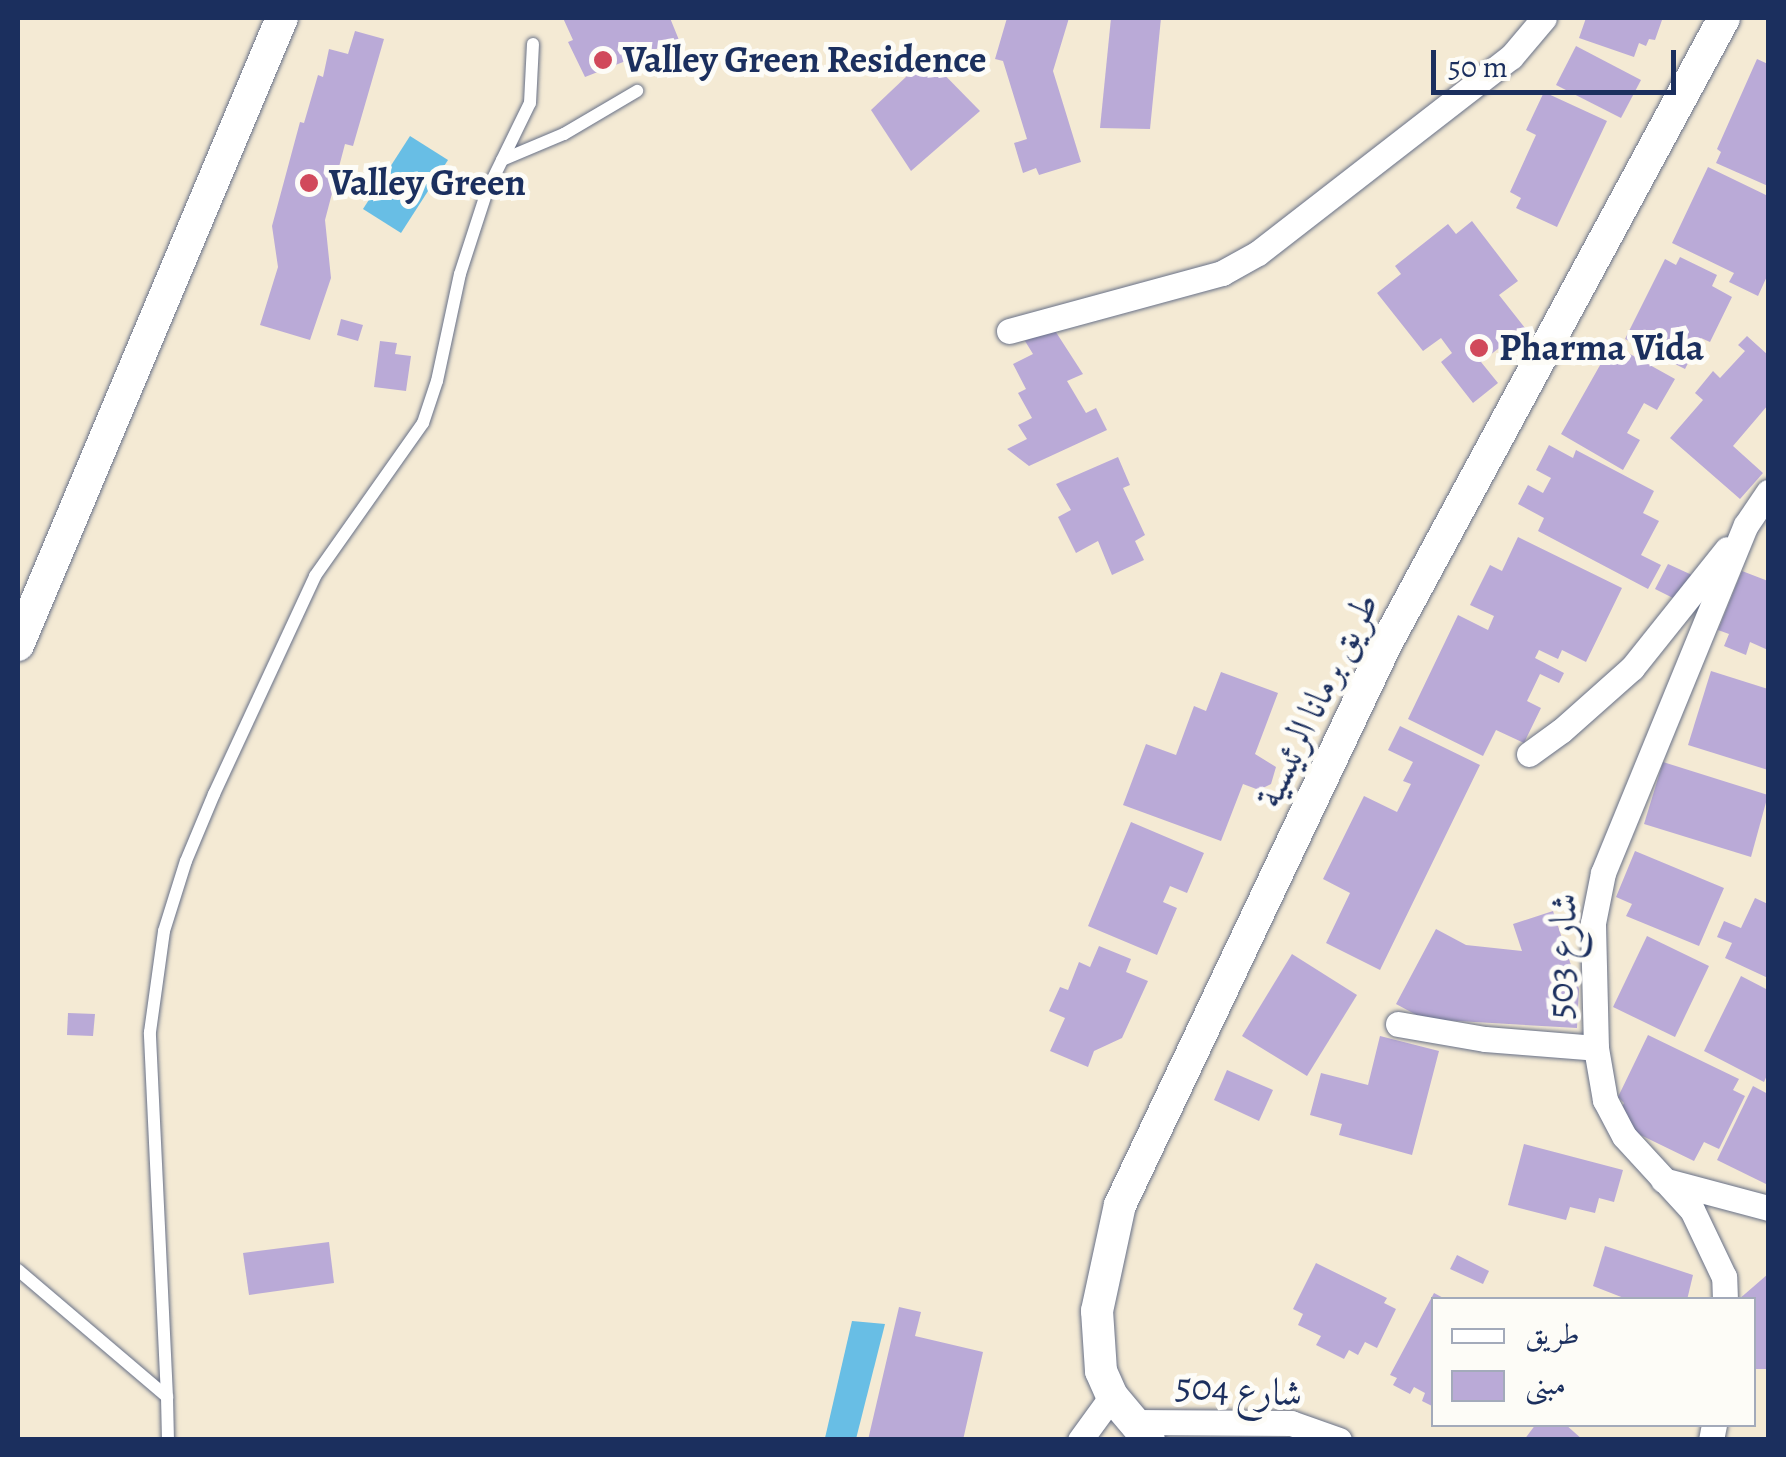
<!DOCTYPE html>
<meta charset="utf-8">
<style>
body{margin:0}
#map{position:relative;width:1786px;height:1457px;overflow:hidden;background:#f4ead4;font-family:Alegreya,Amiri,serif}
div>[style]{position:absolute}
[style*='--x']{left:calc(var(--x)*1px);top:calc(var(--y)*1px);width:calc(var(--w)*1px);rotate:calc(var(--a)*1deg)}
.water>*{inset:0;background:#68bee5}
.building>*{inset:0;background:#baaad7}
.roads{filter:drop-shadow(0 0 2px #677087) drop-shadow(0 0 2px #677087)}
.service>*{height:12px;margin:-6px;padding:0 6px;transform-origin:6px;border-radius:6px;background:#fff}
.minor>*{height:25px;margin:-12.5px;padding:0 12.5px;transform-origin:12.5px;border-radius:12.5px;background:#fff}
.tertiary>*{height:32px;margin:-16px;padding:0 16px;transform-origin:16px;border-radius:16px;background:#fff}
.dots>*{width:28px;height:28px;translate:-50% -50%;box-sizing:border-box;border:5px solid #fdfcf7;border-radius:50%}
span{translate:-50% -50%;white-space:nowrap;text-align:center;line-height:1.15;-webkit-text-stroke:10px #fdfcf7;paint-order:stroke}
.poi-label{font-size:38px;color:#1b2f5e;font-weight:700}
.left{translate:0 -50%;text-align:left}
.street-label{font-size:38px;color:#1b2f5e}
.frame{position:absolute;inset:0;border:20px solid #1b2f5e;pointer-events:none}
.legend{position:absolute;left:1431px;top:1297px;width:325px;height:130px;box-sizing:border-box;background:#fdfcf7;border:2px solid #a3aaba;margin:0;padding:12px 18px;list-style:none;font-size:30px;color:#1b2f5e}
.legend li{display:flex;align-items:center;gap:20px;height:50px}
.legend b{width:50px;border:2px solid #a3aaba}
.scale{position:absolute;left:1431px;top:50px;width:245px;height:45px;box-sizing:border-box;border:5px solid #1b2f5e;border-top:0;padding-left:12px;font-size:30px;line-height:35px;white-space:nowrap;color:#1b2f5e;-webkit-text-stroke:8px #fdfcf7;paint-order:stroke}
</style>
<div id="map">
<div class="water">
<i style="clip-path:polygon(410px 136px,448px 160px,401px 233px,363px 209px)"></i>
<i style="clip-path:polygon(852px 1321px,885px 1324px,856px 1439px,828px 1439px,825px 1438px)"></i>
</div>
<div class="building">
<i style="clip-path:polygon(563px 18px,670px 18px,679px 40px,585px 77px,568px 42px,573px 40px)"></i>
<i style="clip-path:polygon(1007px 18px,1069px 18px,1053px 71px,1081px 162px,1039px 175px,1036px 168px,1023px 173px,1014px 143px,1027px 139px,1003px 61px,995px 59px)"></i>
<i style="clip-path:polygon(1111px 18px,1161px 18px,1150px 129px,1100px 128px)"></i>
<i style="clip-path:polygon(1586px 18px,1655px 18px,1662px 20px,1655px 40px,1649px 39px,1646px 46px,1639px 43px,1634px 57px,1579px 38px)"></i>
<i style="clip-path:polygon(355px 31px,384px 39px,353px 146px,345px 144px,325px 220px,331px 278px,310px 340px,260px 325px,278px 267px,272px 226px,300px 122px,304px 123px,318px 75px,323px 77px,329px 49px,348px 54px)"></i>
<i style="clip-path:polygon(1576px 46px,1641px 80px,1621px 118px,1556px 85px)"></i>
<i style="clip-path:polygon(927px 57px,980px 111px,911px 171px,871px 110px)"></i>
<i style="clip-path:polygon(1757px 59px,1768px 64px,1768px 186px,1716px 163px,1721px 152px,1717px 149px)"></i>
<i style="clip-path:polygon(1544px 92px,1607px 121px,1557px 227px,1516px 208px,1521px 198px,1510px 192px,1536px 135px,1526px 130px)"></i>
<i style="clip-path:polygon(1708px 167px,1768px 196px,1768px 274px,1758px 296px,1729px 282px,1734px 273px,1672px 243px)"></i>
<i style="clip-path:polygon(1472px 221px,1518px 281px,1499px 295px,1525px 328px,1481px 362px,1498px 383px,1473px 403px,1441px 362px,1452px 353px,1441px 338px,1423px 351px,1377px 293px,1401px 274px,1395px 266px,1448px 224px,1456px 234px)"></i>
<i style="clip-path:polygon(1680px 257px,1717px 275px,1712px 286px,1732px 297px,1710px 342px,1701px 338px,1685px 369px,1625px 339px,1665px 259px,1676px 265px)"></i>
<i style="clip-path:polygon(341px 319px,363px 325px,358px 341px,337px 335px)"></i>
<i style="clip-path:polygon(1052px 326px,1083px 374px,1067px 381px,1086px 413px,1096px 408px,1107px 430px,1029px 466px,1007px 449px,1027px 439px,1018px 425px,1032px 418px,1018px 393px,1026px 389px,1013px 364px,1033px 354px,1025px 341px)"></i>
<i style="clip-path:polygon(1747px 336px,1768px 355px,1768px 405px,1733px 446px,1763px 473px,1740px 499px,1670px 438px,1703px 400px,1695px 393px,1713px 371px,1720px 378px,1745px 351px,1738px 345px)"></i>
<i style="clip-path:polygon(380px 341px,397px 343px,395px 354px,411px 356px,406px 391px,374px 387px)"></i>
<i style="clip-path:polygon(1612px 344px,1675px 379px,1657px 410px,1644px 403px,1627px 433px,1640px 440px,1623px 470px,1561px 434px)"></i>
<i style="clip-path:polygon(1549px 445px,1573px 458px,1576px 450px,1654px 491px,1643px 513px,1659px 521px,1641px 555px,1661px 565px,1648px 589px,1538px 531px,1544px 518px,1518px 504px,1528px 485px,1543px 493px,1551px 478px,1536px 470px)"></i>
<i style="clip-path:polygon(1118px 457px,1130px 485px,1123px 488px,1145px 535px,1135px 541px,1144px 560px,1112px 575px,1098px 541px,1076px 553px,1058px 517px,1071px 510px,1056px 484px)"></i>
<i style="clip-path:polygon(1518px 537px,1622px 588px,1586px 662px,1562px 650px,1558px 659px,1539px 650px,1535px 658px,1564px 673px,1559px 683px,1540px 674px,1527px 701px,1541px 708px,1524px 743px,1496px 730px,1483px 756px,1408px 719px,1458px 615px,1488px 630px,1494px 616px,1470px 605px,1490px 565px,1502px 571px)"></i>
<i style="clip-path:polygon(1668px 564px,1692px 575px,1679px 601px,1655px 589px)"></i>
<i style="clip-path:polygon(1742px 571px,1768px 581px,1768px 650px,1750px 642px,1746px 655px,1724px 646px,1729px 634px,1718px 630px)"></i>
<i style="clip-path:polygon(1711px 671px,1768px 689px,1768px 770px,1688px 745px)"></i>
<i style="clip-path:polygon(1221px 672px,1278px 693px,1255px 754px,1276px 767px,1271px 784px,1259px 790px,1243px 784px,1221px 841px,1123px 805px,1146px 744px,1176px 755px,1194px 706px,1206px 711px)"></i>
<i style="clip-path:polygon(1400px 726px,1480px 765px,1380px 970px,1326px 943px,1350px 893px,1323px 879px,1364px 796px,1397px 812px,1411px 784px,1403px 781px,1413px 762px,1388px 750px)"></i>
<i style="clip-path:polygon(1663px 762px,1768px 795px,1751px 857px,1644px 824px)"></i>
<i style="clip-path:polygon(1131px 822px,1204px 853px,1187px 893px,1170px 886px,1163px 902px,1177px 908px,1157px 955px,1088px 926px)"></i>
<i style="clip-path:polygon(1635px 851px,1724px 888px,1699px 946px,1626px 916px,1632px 904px,1616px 897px)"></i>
<i style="clip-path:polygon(1755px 898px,1768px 904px,1768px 978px,1725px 958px,1732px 943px,1717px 937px,1724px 921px,1741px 928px)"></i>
<i style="clip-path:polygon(1553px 911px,1579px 989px,1577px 1028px,1424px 1019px,1396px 1004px,1436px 929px,1466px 945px,1522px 951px,1513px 924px)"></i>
<i style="clip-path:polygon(1647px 936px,1709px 966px,1675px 1037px,1613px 1007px)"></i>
<i style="clip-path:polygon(1099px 946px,1131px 959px,1126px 972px,1148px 981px,1122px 1038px,1094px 1051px,1088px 1067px,1050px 1051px,1065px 1018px,1049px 1011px,1060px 987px,1068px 990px,1079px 962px,1090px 967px)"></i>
<i style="clip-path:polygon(1292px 954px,1357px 995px,1307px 1076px,1242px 1036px)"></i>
<i style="clip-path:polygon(1741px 976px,1768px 990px,1768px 1073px,1764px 1082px,1704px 1051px)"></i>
<i style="clip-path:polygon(68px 1013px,95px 1014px,93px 1036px,67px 1035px)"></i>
<i style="clip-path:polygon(1648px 1035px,1739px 1079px,1733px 1090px,1745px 1096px,1719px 1149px,1704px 1142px,1694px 1161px,1622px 1126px,1628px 1115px,1620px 1111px,1624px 1103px,1618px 1097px)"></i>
<i style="clip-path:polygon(1380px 1036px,1439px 1051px,1412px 1155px,1339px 1135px,1342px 1124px,1310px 1115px,1321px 1073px,1368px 1085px)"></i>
<i style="clip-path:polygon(1227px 1070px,1273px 1090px,1259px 1121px,1214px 1100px)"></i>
<i style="clip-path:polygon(1753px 1086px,1768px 1094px,1768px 1185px,1717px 1160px)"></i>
<i style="clip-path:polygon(1524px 1144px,1623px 1170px,1614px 1202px,1599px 1198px,1595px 1213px,1570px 1207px,1566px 1220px,1508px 1205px)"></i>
<i style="clip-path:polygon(329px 1242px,334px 1283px,249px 1295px,243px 1253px)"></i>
<i style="clip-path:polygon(1605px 1246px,1693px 1275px,1687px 1300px,1629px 1300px,1593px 1286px)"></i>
<i style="clip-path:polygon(1457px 1255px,1489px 1271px,1483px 1284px,1450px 1269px)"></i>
<i style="clip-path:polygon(1316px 1263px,1387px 1298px,1384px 1303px,1396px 1309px,1377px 1348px,1365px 1342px,1358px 1355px,1349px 1350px,1344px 1359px,1316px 1345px,1321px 1336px,1298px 1325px,1303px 1314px,1293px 1309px)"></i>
<i style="clip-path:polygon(1768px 1274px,1768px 1369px,1754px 1369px,1754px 1300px,1738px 1300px)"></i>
<i style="clip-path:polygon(1434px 1293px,1447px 1300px,1434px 1300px,1434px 1407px,1422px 1401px,1425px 1393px,1414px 1387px,1410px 1394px,1393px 1385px,1397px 1378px,1390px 1375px)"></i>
<i style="clip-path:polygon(899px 1307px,921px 1312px,915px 1336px,983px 1352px,963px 1440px,868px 1440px)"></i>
<i style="clip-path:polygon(1536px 1424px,1565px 1424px,1583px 1440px,1524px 1440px)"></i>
</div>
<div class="roads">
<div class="service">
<i style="--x:502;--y:160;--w:67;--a:-22.8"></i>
<i style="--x:564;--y:134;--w:85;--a:-30.5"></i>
<i style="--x:18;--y:1270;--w:196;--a:40.4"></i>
<i style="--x:167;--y:1397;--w:365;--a:-92.7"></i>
<i style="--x:150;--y:1032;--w:102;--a:-82.1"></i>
<i style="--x:164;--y:931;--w:73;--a:-72.6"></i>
<i style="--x:186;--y:861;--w:73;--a:-67.3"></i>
<i style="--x:214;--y:794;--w:240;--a:-65.1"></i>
<i style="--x:315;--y:576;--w:187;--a:-54.8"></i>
<i style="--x:423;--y:423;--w:44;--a:-71.6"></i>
<i style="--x:437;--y:381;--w:109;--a:-77.9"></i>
<i style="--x:460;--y:274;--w:87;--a:-72"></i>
<i style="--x:487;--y:191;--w:98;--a:-64"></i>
<i style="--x:530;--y:103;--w:59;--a:-87.1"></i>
<i style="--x:167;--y:1397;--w:43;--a:88.7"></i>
</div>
<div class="minor">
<i style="--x:1009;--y:331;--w:221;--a:-15.2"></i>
<i style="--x:1222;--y:273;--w:41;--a:-29.1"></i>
<i style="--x:1258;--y:253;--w:320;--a:-37.8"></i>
<i style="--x:1511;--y:57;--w:51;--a:-49.8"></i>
<i style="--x:1529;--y:754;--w:39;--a:-36"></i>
<i style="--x:1561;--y:731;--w:95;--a:-41.6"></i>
<i style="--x:1632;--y:668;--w:152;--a:-51.4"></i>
<i style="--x:1398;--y:1024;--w:88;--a:9.8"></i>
<i style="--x:1485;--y:1039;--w:111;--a:4.6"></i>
<i style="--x:1663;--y:1180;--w:109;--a:14.9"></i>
<i style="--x:1725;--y:1300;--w:23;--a:-92"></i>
<i style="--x:1724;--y:1277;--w:74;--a:-115.5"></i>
<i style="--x:1692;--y:1210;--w:100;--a:-132.6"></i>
<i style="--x:1624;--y:1136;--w:41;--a:-117.8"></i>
<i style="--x:1605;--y:1100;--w:53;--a:-99.8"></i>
<i style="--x:1596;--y:1048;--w:125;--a:-91.4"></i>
<i style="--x:1593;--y:923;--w:51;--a:-78.7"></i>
<i style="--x:1603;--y:873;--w:376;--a:-67.7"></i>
<i style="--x:1746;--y:525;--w:40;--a:-56"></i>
<i style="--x:1134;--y:1422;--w:157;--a:0.4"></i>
<i style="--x:1291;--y:1423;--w:51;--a:19.5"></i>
<i style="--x:1080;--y:1440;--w:54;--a:-54"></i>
<i style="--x:1711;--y:1440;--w:16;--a:-79"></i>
</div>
<div class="tertiary">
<i style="--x:18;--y:645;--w:680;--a:-67.17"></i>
<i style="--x:1149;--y:1440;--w:57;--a:-130.1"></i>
<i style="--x:1112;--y:1396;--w:27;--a:-114"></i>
<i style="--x:1101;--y:1371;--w:60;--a:-93.8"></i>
<i style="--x:1097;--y:1311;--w:108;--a:-77.8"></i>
<i style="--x:1120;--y:1205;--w:621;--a:-64.63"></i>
<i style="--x:1386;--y:644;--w:711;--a:-61.63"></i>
</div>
</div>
<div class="dots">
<i style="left:603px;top:60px;background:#d1495b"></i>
<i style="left:309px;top:183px;background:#d1495b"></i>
<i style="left:1479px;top:348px;background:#d1495b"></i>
</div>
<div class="poi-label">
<span class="left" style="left:623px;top:60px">Valley Green Residence</span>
<span class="left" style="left:329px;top:183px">Valley Green</span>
<span class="left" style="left:1499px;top:348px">Pharma Vida</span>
</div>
<div class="street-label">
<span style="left:1317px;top:700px;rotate:-64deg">طريق برمانا الرئيسية</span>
<span style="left:1562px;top:956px;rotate:-88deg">شارع 503</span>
<span style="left:1239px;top:1390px;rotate:4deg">شارع 504</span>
</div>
<div class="frame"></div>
<ul class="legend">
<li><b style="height:12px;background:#fff"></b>طريق</li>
<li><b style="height:28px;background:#baaad7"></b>مبنى</li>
</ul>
<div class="scale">50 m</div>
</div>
